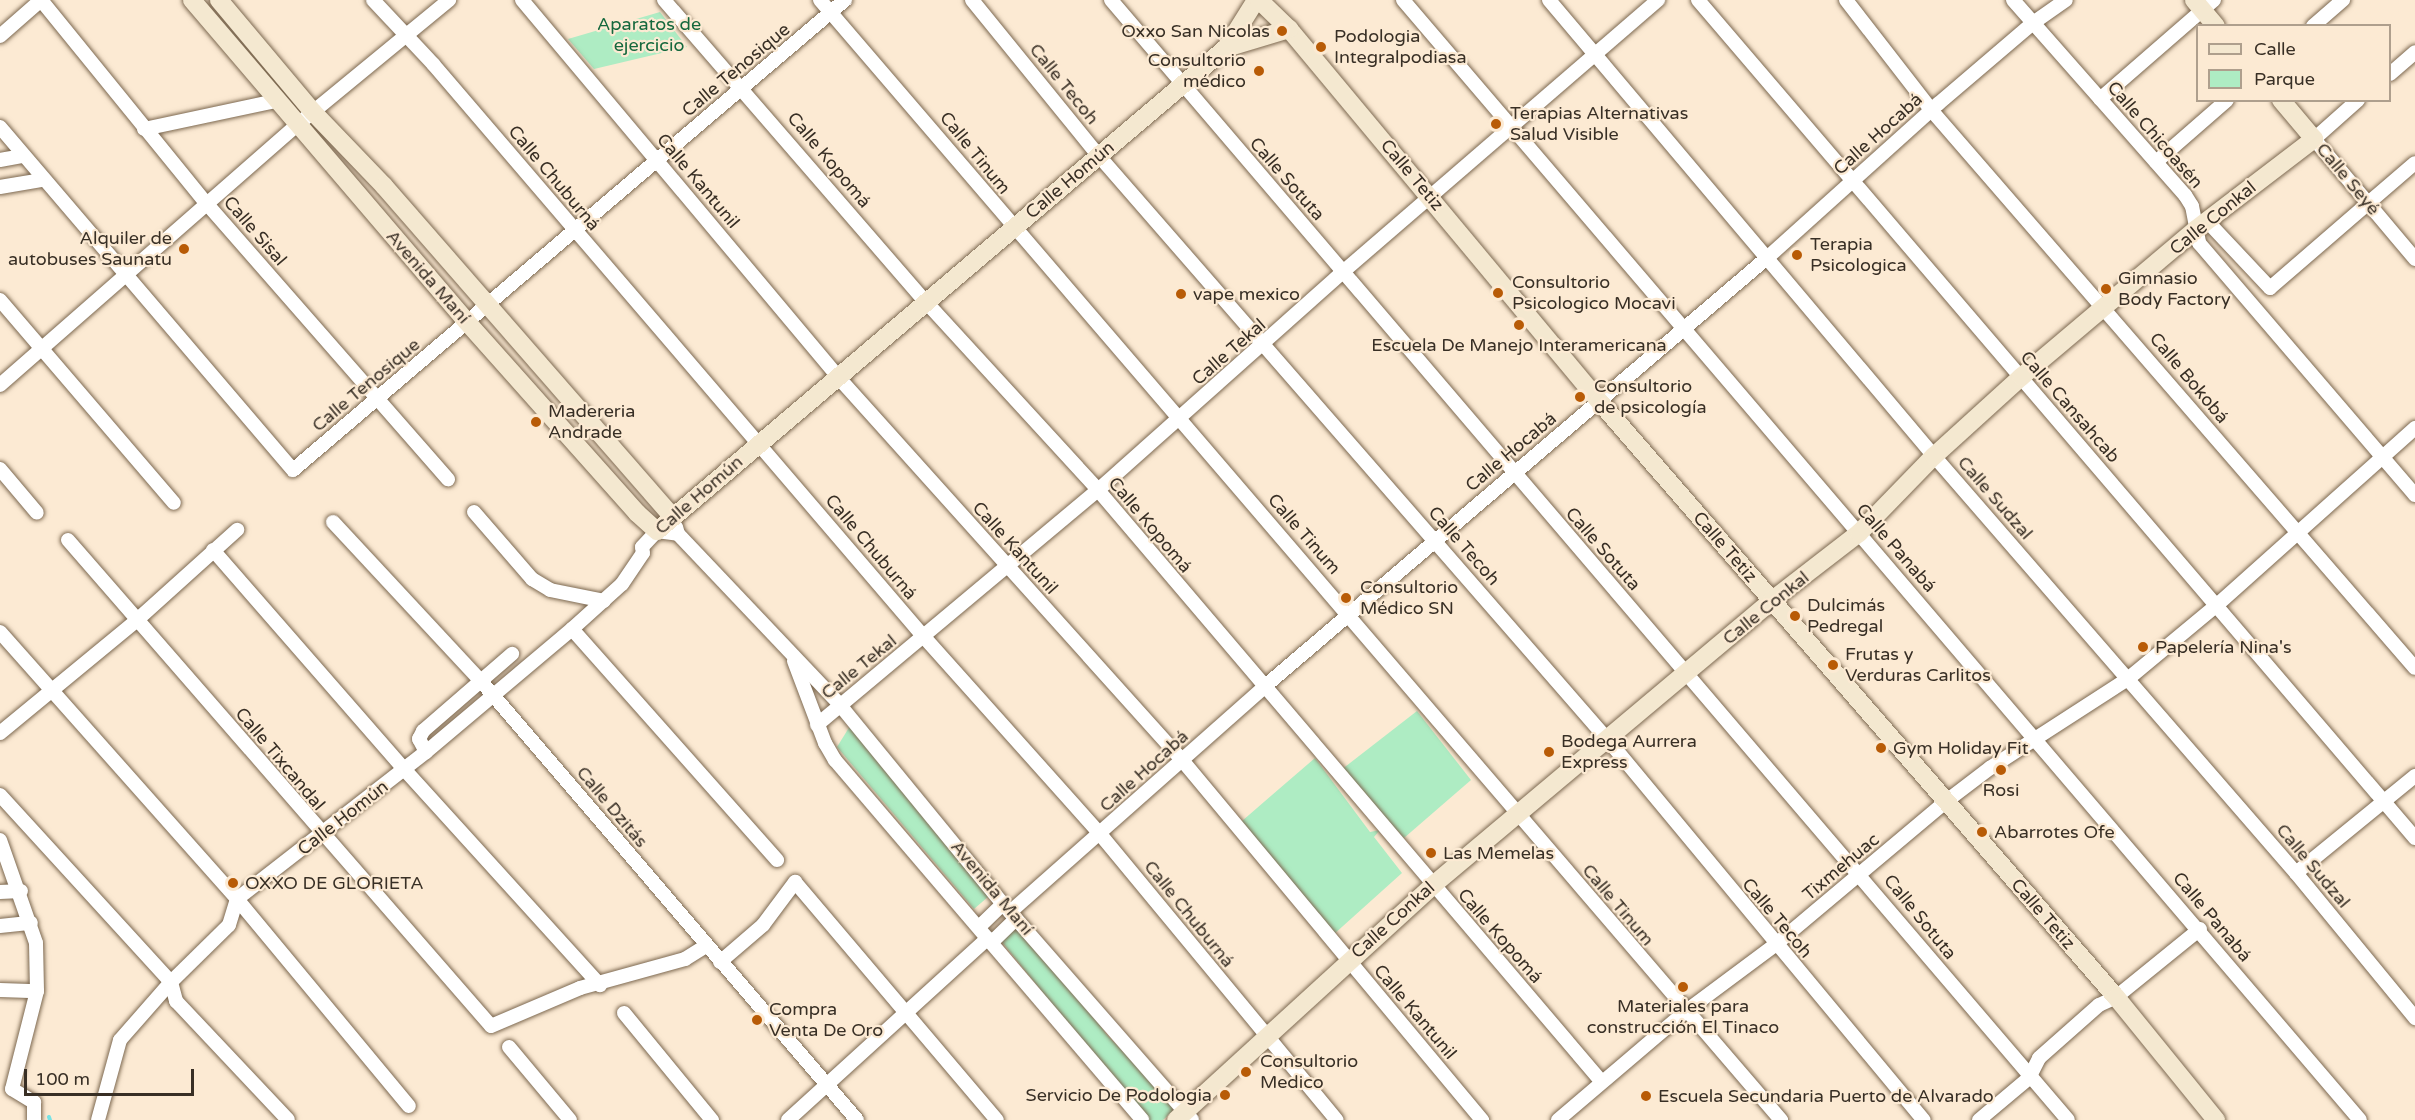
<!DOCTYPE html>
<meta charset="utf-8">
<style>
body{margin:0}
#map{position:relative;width:2415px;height:1120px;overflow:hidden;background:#fcead3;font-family:"Varela Round",sans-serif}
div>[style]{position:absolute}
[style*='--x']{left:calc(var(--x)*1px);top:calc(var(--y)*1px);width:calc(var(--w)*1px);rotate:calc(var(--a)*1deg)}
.green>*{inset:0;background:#aeecc3}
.stream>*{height:4px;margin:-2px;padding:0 2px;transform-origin:2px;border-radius:2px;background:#77e3e5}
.roads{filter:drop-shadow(0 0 2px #7c6850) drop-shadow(0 0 2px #7c6850)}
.street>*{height:14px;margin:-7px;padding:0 7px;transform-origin:7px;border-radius:7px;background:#fff}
.secondary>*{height:18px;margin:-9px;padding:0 9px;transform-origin:9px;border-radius:9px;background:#f4e8d0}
.dots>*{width:16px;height:16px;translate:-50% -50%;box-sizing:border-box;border:3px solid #fcead3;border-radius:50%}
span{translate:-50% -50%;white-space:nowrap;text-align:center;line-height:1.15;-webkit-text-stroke:4.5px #fcead3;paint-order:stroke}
.park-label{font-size:18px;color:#14683d}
.poi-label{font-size:18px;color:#382f25}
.right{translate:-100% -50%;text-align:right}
.left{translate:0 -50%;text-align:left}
.street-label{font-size:18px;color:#382f25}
.legend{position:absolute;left:2196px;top:24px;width:195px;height:78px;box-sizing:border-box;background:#fcead3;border:2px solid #ae9f8d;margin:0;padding:8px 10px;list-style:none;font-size:18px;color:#382f25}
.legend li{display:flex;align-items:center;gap:12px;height:30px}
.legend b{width:30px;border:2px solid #ae9f8d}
.scale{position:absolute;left:24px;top:1069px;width:170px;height:27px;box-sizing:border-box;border:3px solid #382f25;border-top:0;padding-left:8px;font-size:18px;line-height:21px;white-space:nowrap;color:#382f25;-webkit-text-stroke:4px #fcead3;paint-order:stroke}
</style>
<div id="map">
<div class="green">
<i style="clip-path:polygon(660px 12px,687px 47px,594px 69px,568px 39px)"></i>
<i style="clip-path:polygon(1417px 711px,1471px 780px,1404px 838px,1341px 770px)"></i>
<i style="clip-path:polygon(850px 726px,989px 896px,974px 909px,837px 747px)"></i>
<i style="clip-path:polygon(1315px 758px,1370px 832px,1380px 830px,1374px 837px,1402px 873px,1333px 935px,1242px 821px)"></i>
<i style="clip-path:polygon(1015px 928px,1073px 986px,1106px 1034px,1177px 1107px,1163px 1120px,1146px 1120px,1002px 942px)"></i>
</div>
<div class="stream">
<i style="--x:49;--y:1117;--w:3;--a:72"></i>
</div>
<div class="roads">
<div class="street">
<i style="--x:41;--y:0;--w:263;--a:50.9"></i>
<i style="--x:207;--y:204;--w:366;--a:48.8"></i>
<i style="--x:373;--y:0;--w:88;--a:46.8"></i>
<i style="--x:433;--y:64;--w:755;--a:49.41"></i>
<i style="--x:924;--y:637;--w:264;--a:48.2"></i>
<i style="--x:1100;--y:834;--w:371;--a:50.4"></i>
<i style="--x:522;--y:0;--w:492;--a:50"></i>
<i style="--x:838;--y:377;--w:515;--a:48.07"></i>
<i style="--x:1182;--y:760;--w:469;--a:50.2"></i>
<i style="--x:664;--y:0;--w:400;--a:49.1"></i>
<i style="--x:926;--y:302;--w:255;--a:47.5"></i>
<i style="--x:1098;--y:490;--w:776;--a:49.6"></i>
<i style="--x:820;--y:0;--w:1476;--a:49.37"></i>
<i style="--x:972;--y:0;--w:201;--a:50.9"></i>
<i style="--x:1099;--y:156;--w:775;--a:48.93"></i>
<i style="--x:1608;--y:740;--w:494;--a:50.3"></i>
<i style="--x:1111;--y:0;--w:1473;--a:49.49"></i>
<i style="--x:1403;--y:0;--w:1473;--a:49.49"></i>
<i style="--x:1549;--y:0;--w:597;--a:49.83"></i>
<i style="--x:1934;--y:456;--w:552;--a:49.04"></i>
<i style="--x:2296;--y:873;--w:188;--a:50.6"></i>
<i style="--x:1698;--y:0;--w:1103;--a:49.45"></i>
<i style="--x:1846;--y:0;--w:140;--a:52.2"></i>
<i style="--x:1932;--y:111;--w:737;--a:49.07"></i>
<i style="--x:2013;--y:0;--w:260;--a:48.6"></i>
<i style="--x:2185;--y:195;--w:13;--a:58"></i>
<i style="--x:2192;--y:206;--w:38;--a:79"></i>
<i style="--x:2199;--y:243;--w:332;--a:49.4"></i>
<i style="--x:2313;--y:26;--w:40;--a:-41"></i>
<i style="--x:0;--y:36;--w:55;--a:-41.3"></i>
<i style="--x:2390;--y:74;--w:33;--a:-41"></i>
<i style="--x:2100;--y:99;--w:151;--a:-41"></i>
<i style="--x:2358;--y:100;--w:59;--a:138.4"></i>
<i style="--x:2314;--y:139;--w:157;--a:49.9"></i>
<i style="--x:0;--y:127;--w:451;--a:49.5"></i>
<i style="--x:293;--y:470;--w:725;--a:-40.41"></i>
<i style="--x:144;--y:129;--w:135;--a:-12"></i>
<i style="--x:0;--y:160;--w:22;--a:-10"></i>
<i style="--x:2156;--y:162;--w:94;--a:-41.1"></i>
<i style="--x:0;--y:187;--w:43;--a:-9.5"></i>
<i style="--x:2207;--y:221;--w:92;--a:46.8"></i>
<i style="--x:2270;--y:288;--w:191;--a:-40.8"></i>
<i style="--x:0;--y:300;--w:267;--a:49.4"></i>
<i style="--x:0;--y:385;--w:395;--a:-41.2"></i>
<i style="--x:297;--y:125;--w:197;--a:-39.4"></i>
<i style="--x:0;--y:469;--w:57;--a:49.9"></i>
<i style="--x:474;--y:512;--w:89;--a:49.1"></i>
<i style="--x:532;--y:579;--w:21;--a:31"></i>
<i style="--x:550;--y:590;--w:55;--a:11.5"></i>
<i style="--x:333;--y:522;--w:217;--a:47.1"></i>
<i style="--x:481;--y:681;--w:578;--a:49.42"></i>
<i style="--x:676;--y:527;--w:7;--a:74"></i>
<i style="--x:678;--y:534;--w:236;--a:46.5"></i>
<i style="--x:840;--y:705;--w:257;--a:50.7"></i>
<i style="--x:1003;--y:904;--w:287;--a:48.8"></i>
<i style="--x:68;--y:540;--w:644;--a:48.96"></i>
<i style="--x:491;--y:1026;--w:97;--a:-23.1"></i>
<i style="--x:580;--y:988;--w:109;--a:-15.4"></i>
<i style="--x:685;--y:959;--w:25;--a:-32"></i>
<i style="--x:213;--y:550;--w:291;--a:48.9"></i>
<i style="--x:404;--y:769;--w:292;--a:47.8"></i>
<i style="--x:572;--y:629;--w:309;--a:48.4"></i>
<i style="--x:0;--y:632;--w:357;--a:48.4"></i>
<i style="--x:237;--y:899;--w:269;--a:50.3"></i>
<i style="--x:794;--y:661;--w:88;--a:69.3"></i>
<i style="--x:825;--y:743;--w:20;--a:60"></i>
<i style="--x:835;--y:760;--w:473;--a:49.5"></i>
<i style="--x:817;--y:725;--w:366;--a:-39.9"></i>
<i style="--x:1098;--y:490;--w:329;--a:-41.7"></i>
<i style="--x:1344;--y:271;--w:415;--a:-40.8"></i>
<i style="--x:0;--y:733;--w:178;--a:-39.5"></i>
<i style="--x:137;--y:620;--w:135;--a:-42"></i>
<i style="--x:426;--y:752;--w:15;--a:-118"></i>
<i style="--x:419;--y:739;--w:9;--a:-63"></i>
<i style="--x:423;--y:731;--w:118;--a:-40.9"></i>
<i style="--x:0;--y:795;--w:253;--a:47.6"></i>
<i style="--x:171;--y:982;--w:20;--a:75"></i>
<i style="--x:176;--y:1001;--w:163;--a:46.7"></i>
<i style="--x:0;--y:840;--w:109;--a:70.7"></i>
<i style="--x:36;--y:943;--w:48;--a:88.8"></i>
<i style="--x:37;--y:991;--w:101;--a:104.3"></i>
<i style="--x:2296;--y:873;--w:154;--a:-39.2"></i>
<i style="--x:0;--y:892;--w:21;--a:-3"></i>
<i style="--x:1010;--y:912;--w:339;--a:-41.5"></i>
<i style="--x:1264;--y:687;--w:663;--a:-40.47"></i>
<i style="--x:1768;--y:257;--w:229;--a:-42"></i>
<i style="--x:1938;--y:104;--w:125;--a:-40.5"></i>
<i style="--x:2033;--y:23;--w:40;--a:-34.9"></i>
<i style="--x:0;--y:926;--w:31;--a:-6"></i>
<i style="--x:979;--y:927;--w:33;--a:-44"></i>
<i style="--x:992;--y:942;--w:33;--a:-44"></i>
<i style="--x:720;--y:962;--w:57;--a:-40.7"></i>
<i style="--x:763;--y:925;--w:54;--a:-53.3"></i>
<i style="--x:795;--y:882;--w:312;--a:49.7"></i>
<i style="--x:0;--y:990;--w:37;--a:2"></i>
<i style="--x:624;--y:1013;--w:139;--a:50.6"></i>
<i style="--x:509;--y:1047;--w:95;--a:50.1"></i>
<i style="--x:12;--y:1089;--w:26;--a:31"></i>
<i style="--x:34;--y:1102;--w:18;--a:90"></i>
<i style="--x:98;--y:1120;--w:83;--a:-74.6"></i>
<i style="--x:120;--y:1040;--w:77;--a:-48.7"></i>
<i style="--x:171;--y:982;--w:81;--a:-44.5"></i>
<i style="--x:229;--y:925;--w:27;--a:-73"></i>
<i style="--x:237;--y:899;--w:239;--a:-37.9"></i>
<i style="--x:426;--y:752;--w:191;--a:-40.1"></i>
<i style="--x:572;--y:629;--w:67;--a:-42"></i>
<i style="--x:622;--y:584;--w:37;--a:-56"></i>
<i style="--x:643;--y:553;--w:6;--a:-99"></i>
<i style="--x:642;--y:547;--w:22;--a:-47"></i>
<i style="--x:657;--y:531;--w:21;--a:8"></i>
<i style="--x:788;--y:1120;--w:270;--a:-42.3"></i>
<i style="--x:1558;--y:1120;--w:167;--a:-40.4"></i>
<i style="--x:1685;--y:1012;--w:112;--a:-36.7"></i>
<i style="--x:1775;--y:945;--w:221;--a:-40"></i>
<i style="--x:1944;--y:803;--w:58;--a:-37.3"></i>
<i style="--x:1990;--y:768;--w:166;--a:-32.9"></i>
<i style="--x:2129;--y:678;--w:114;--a:-39.7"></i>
<i style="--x:2217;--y:605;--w:266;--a:-41.8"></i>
<i style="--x:1979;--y:1120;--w:65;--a:-40"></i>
<i style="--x:2029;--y:1078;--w:22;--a:-63"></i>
<i style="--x:2039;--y:1058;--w:80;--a:-41.5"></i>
<i style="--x:2099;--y:1005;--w:19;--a:-25"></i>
<i style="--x:2116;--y:997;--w:108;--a:-39"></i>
</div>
<div class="secondary">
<i style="--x:192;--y:0;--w:423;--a:49.5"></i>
<i style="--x:467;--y:322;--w:256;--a:48.3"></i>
<i style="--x:637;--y:513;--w:27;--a:42"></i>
<i style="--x:657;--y:531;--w:746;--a:-40.33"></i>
<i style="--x:1226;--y:48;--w:57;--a:-58"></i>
<i style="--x:219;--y:0;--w:146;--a:50"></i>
<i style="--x:313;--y:112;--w:103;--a:46.2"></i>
<i style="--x:384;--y:186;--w:439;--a:48.9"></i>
<i style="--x:1259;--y:0;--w:42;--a:44"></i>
<i style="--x:1289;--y:29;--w:484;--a:50.2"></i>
<i style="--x:1599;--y:401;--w:789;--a:49.06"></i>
<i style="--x:2116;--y:997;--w:159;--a:50.9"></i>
<i style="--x:2194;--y:0;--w:34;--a:50"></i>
<i style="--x:1226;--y:48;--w:66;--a:-16.8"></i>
<i style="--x:1176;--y:1120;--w:348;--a:-42.4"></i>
<i style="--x:1433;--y:885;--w:441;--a:-40"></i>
<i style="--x:1771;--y:601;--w:111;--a:-37.7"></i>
<i style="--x:1859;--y:533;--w:107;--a:-45.8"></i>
<i style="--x:1934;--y:456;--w:118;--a:-42.2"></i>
<i style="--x:2021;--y:377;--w:228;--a:-40.2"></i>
<i style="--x:2195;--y:230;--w:150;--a:-37.4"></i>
<i style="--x:2314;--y:139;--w:51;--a:-130.2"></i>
</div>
</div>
<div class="dots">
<i style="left:1282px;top:31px;background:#b85b06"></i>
<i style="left:1321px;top:47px;background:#b85b06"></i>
<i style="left:1259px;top:71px;background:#b85b06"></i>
<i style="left:1496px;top:124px;background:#b85b06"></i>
<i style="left:184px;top:249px;background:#b85b06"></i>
<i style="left:1797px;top:255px;background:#b85b06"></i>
<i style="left:2106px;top:289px;background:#b85b06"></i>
<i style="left:1498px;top:293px;background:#b85b06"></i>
<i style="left:1181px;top:294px;background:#b85b06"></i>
<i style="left:1519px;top:325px;background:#b85b06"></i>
<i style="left:1580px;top:397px;background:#b85b06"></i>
<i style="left:536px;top:422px;background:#b85b06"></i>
<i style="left:1346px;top:598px;background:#b85b06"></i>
<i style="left:1795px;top:616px;background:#b85b06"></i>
<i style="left:2143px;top:647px;background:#b85b06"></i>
<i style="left:1833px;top:665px;background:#b85b06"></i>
<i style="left:1881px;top:748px;background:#b85b06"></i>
<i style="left:1549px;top:752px;background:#b85b06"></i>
<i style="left:2001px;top:770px;background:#b85b06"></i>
<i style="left:1982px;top:832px;background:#b85b06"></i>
<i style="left:1431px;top:853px;background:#b85b06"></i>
<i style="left:233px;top:883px;background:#b85b06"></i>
<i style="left:1683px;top:987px;background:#b85b06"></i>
<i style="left:757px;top:1020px;background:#b85b06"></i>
<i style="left:1246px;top:1072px;background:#b85b06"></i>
<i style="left:1225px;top:1095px;background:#b85b06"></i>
<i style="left:1646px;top:1096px;background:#b85b06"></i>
</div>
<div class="park-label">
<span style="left:649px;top:35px">Aparatos de<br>ejercicio</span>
</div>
<div class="poi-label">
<span class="right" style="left:1270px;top:31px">Oxxo San Nicolas</span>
<span class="left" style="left:1334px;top:47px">Podologia<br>Integralpodiasa</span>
<span class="right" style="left:1246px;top:71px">Consultorio<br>médico</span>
<span class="left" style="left:1510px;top:124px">Terapias Alternativas<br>Salud Visible</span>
<span class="right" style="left:172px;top:249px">Alquiler de<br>autobuses Saunatu</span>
<span class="left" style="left:1810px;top:255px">Terapia<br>Psicologica</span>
<span class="left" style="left:2118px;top:289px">Gimnasio<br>Body Factory</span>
<span class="left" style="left:1512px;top:293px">Consultorio<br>Psicologico Mocavi</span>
<span class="left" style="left:1193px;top:294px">vape mexico</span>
<span style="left:1519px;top:345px">Escuela De Manejo Interamericana</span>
<span class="left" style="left:1594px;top:397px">Consultorio<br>de psicología</span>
<span class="left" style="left:548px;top:422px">Madereria<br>Andrade</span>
<span class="left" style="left:1360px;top:598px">Consultorio<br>Médico SN</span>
<span class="left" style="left:1807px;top:616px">Dulcimás<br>Pedregal</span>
<span class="left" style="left:2155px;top:647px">Papelería Nina's</span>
<span class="left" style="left:1845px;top:665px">Frutas y<br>Verduras Carlitos</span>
<span class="left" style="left:1561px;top:752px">Bodega Aurrera<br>Express</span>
<span class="left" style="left:1893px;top:748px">Gym Holiday Fit</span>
<span style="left:2001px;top:790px">Rosi</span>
<span class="left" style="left:1994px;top:832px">Abarrotes Ofe</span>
<span class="left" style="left:1443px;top:853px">Las Memelas</span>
<span class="left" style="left:245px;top:883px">OXXO DE GLORIETA</span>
<span style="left:1683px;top:1017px">Materiales para<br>construcción El Tinaco</span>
<span class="left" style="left:769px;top:1020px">Compra<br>Venta De Oro</span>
<span class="left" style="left:1260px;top:1072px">Consultorio<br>Medico</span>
<span class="right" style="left:1212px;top:1095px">Servicio De Podologia</span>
<span class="left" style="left:1658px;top:1096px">Escuela Secundaria Puerto de Alvarado</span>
</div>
<div class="street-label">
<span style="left:736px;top:70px;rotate:-40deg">Calle Tenosique</span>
<span style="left:1064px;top:84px;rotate:51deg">Calle Tecoh</span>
<span style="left:1878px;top:134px;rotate:-42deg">Calle Hocabá</span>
<span style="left:2155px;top:135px;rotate:49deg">Calle Chicoasén</span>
<span style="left:975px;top:153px;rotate:51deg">Calle Tinum</span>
<span style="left:829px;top:160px;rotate:50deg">Calle Kopomá</span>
<span style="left:1412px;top:175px;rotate:50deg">Calle Tetiz</span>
<span style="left:554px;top:178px;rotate:50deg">Calle Chuburná</span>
<span style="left:1287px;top:179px;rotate:49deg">Calle Sotuta</span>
<span style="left:2348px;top:179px;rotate:50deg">Calle Seyé</span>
<span style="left:1070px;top:180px;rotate:-40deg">Calle Homún</span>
<span style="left:698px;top:181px;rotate:50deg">Calle Kantunil</span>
<span style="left:2213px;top:218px;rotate:-39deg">Calle Conkal</span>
<span style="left:255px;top:231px;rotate:49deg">Calle Sisal</span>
<span style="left:428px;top:277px;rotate:49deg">Avenida Maní</span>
<span style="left:1229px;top:352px;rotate:-41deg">Calle Tekal</span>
<span style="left:2189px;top:378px;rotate:50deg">Calle Bokobá</span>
<span style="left:366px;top:385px;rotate:-40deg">Calle Tenosique</span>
<span style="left:2070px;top:407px;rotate:49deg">Calle Cansahcab</span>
<span style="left:1511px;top:452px;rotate:-40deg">Calle Hocabá</span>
<span style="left:699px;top:495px;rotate:-41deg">Calle Homún</span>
<span style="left:1995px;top:498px;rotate:49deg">Calle Sudzal</span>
<span style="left:1150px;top:525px;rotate:50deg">Calle Kopomá</span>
<span style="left:1304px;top:534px;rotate:49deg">Calle Tinum</span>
<span style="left:1464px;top:546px;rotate:49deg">Calle Tecoh</span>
<span style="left:871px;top:547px;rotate:50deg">Calle Chuburná</span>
<span style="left:1725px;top:547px;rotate:49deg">Calle Tetiz</span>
<span style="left:1015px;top:548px;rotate:48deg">Calle Kantunil</span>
<span style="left:1896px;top:548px;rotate:49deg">Calle Panabá</span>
<span style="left:1603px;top:549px;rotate:49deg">Calle Sotuta</span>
<span style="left:1766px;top:608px;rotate:-39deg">Calle Conkal</span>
<span style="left:859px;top:667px;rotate:-39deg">Calle Tekal</span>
<span style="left:280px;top:759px;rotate:50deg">Calle Tixcandal</span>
<span style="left:1144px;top:771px;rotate:-42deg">Calle Hocabá</span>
<span style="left:612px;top:807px;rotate:50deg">Calle Dzitás</span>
<span style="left:343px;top:818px;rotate:-38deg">Calle Homún</span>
<span style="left:2313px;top:866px;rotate:50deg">Calle Sudzal</span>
<span style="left:1841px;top:867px;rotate:-40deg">Tixmehuac</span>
<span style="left:992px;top:888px;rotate:50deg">Avenida Maní</span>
<span style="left:1618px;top:905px;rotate:50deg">Calle Tinum</span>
<span style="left:1189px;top:914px;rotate:51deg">Calle Chuburná</span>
<span style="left:2043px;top:914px;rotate:49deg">Calle Tetiz</span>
<span style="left:1920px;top:917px;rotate:51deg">Calle Sotuta</span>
<span style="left:2212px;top:917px;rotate:50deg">Calle Panabá</span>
<span style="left:1777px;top:918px;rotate:50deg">Calle Tecoh</span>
<span style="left:1393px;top:920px;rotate:-42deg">Calle Conkal</span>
<span style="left:1500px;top:936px;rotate:49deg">Calle Kopomá</span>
<span style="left:1415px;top:1012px;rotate:50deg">Calle Kantunil</span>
</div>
<ul class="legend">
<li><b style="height:8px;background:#f4e8d0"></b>Calle</li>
<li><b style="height:16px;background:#aeecc3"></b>Parque</li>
</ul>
<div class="scale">100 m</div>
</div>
